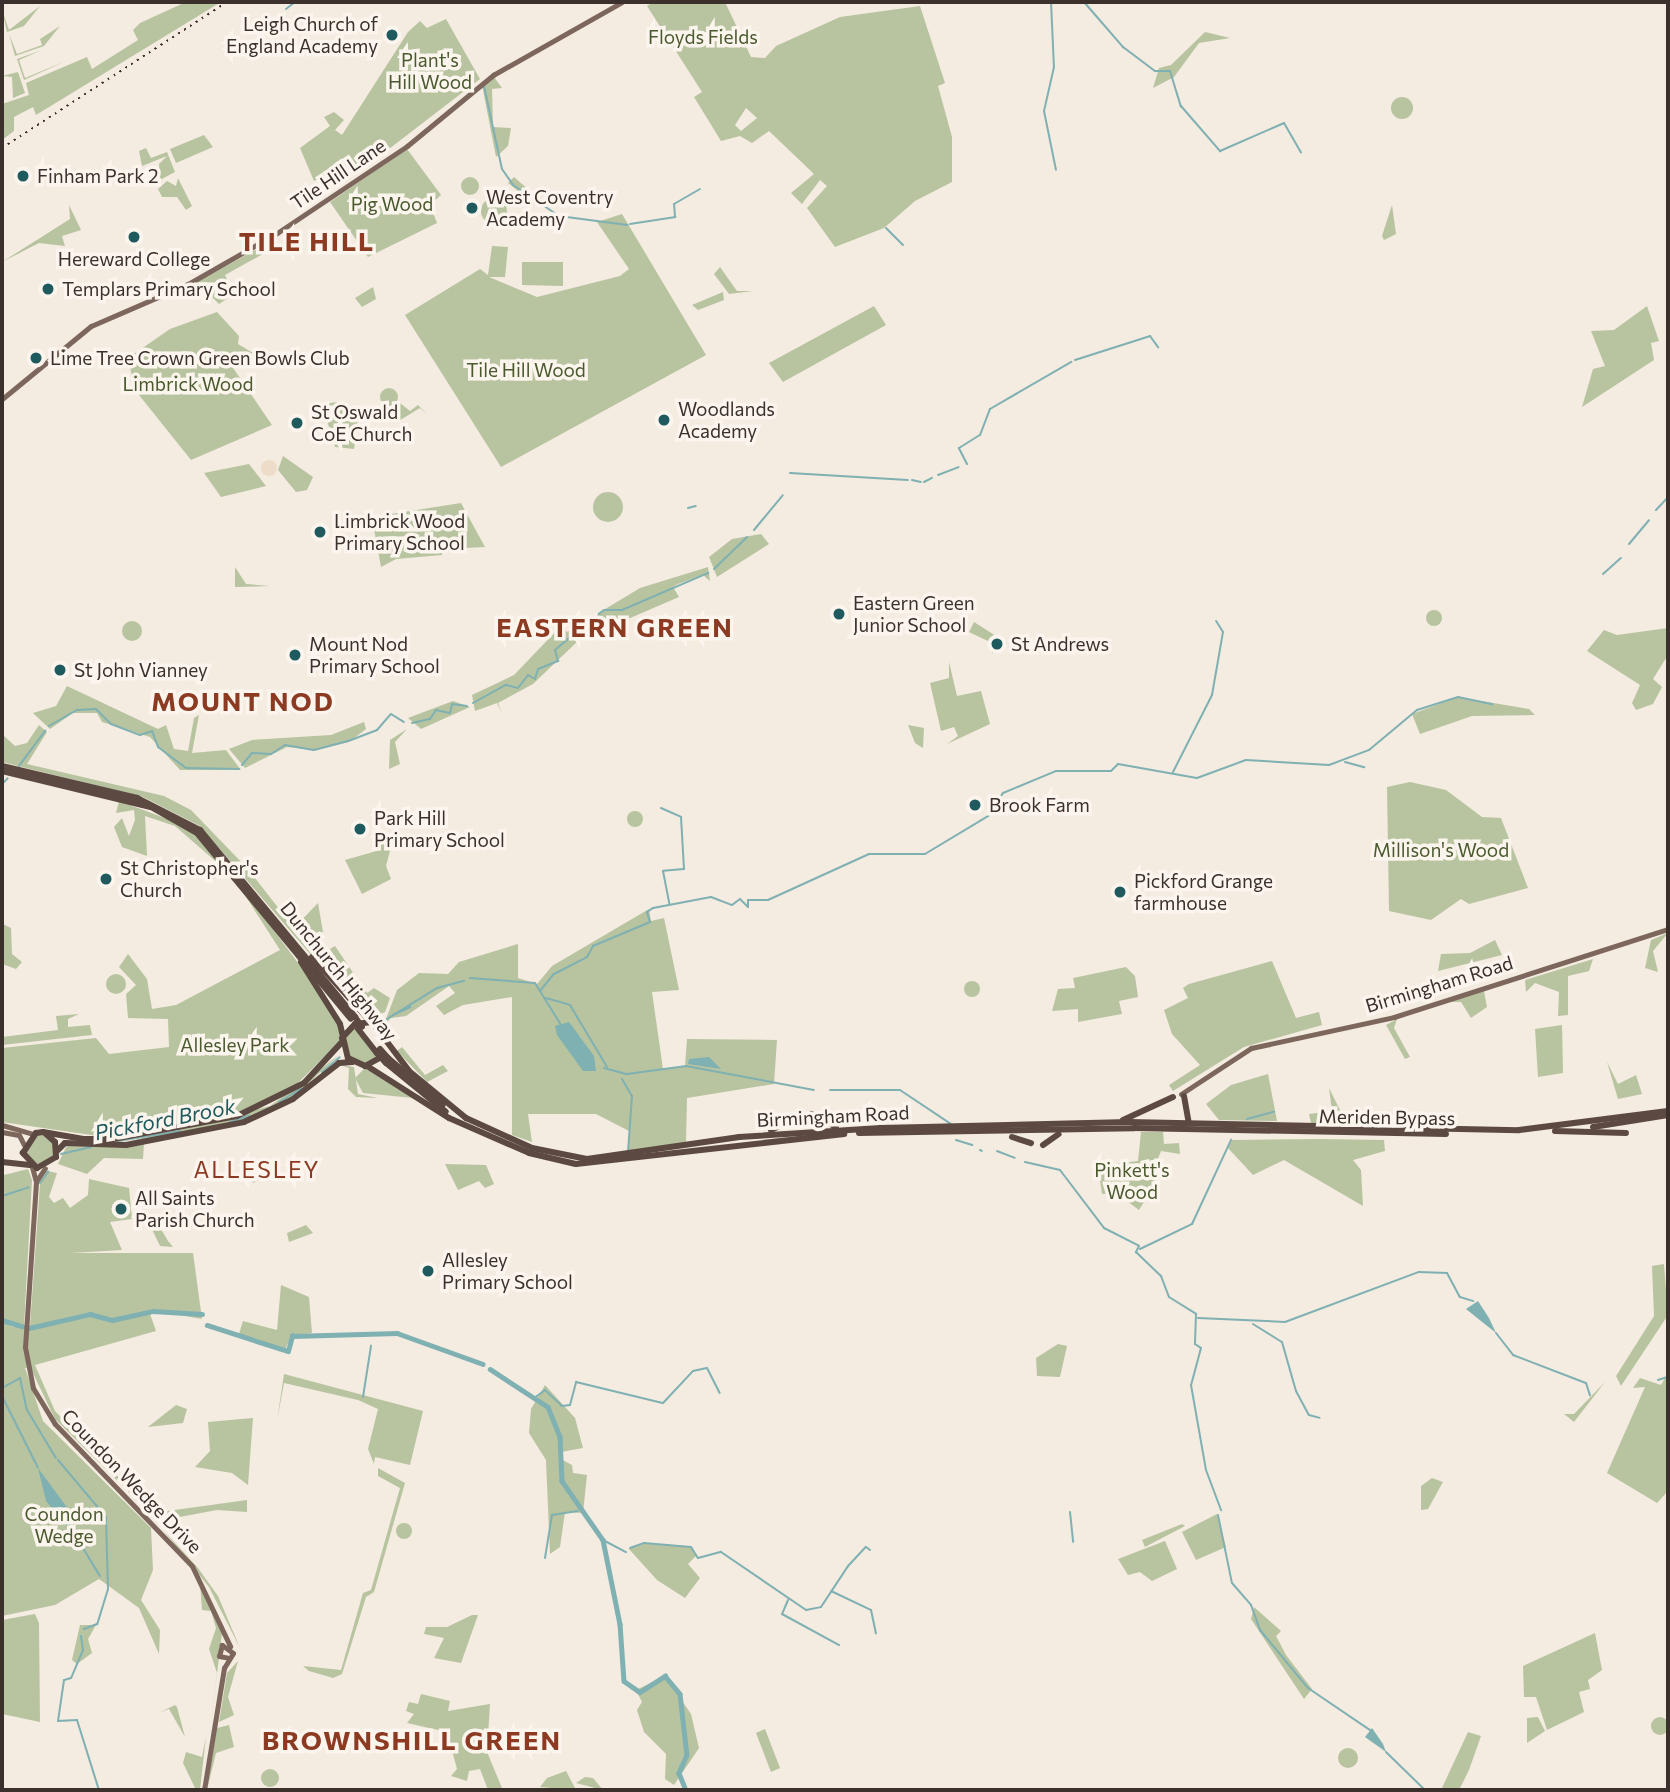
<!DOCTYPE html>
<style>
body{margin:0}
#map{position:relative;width:1670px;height:1792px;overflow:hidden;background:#f4ebe1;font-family:Commissioner,sans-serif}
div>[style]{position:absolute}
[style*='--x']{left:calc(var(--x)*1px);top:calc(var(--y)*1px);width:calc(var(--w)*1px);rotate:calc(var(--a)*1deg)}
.green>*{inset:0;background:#b8c4a0}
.round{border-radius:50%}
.plaza>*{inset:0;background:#ecdcc8}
.water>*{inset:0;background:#7fb0b2}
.stream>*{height:2px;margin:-1px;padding:0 1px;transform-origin:1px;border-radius:1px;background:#7fb0b2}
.river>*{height:4.5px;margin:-2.25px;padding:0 2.25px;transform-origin:2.25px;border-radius:2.25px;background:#7fb0b2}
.major>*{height:5px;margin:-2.5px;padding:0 2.5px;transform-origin:2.5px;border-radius:2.5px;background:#7d675c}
.highway>*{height:6px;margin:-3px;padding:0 3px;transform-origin:3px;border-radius:3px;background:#5c4a42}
.rail>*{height:2px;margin-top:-1px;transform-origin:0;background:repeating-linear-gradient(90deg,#3b302b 0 2px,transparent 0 7px)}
.highway-bridge>*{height:6px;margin:-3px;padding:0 3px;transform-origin:3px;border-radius:3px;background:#5c4a42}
.dots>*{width:19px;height:19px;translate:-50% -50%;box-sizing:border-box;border:4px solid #fbf5ee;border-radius:50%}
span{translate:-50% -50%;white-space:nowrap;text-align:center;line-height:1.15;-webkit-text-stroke:7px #fbf5ee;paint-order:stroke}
.poi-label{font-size:19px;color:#3b302b}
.right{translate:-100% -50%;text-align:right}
.left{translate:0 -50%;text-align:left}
.park-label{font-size:19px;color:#4a5a2e}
.street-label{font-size:19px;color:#3b302b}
.water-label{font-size:21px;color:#1f5a5e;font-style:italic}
.quarter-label{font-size:23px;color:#8c3b22;letter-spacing:2px}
.district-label{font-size:26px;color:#8c3b22;font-weight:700;letter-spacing:2px}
.frame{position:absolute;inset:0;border:4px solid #3b302b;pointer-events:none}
</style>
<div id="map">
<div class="green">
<i style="clip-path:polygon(186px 2px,221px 2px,36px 115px,33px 107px,14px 117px,14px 131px,2px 140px,2px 104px,29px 95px,26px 83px,87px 57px,92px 69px,138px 40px,133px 30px,140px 23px)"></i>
<i style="clip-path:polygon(evenodd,653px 2px,725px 2px,751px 57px,765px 58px,776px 46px,840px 17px,920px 6px,945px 83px,938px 86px,952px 137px,952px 182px,915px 201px,884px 228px,835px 247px,807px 208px,827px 186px,820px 180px,802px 204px,791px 193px,814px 174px,769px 131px,752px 143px,740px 136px,721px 141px,694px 97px,702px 92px,647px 6px,653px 2px,746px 108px,757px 118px,741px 131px,735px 125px,746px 108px)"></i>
<i style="clip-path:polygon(40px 6px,24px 26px,7px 32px,2px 10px,9px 30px)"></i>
<i style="clip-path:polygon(446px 19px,480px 79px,346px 182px,329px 174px,314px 181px,300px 148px,330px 126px,324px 117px,334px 112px,344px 120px,335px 130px,342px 135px,408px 32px,420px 21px,427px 28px)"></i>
<i style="clip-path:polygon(60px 26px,44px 46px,15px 56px,9px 34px,17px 54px,42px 45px,40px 39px)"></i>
<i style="clip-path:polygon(1205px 32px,1230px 38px,1199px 43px,1174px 77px,1153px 88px,1159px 68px,1171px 65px)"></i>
<i style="clip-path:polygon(42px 50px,19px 60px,25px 78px,66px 61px,24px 80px,17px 59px)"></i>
<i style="clip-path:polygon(18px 72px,25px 93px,13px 98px,12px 77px,2px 76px)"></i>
<i style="clip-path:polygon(494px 77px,502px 88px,492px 89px,493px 127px,511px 128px,508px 146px,496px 157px,482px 85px)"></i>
<i class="round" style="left:1391px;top:97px;width:22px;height:22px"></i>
<i style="clip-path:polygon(204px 135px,213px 147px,176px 163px,170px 149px)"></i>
<i style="clip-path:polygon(146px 148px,151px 158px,167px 152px,175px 172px,160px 180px,159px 164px,167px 156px,142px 166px,139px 151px)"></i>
<i style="clip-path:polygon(407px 149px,441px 195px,430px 205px,437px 223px,368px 257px,330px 202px)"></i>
<i style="clip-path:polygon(514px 177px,537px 197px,538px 205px,507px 204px,517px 190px,508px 183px)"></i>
<i class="round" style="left:461px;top:177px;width:18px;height:18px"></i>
<i style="clip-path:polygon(178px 178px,192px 206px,186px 210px,177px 197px,162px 197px,158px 189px,167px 181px,176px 186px)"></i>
<i class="round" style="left:481px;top:198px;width:26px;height:26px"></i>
<i style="clip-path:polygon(69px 205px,81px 230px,62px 236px,65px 246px,39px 243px,2px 262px,70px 219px)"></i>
<i style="clip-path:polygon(1392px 205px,1396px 234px,1384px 240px,1382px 236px)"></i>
<i style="clip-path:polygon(622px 214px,706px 355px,501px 467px,405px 315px,480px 269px,488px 275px,492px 246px,508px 247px,505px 277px,489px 277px,537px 297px,620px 276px,629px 269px,597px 222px)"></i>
<i style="clip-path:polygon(257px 249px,263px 254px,225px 275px,233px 295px,219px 304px,202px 287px,179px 298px,175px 294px)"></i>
<i style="clip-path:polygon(522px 262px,563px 262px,563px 286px,522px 285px)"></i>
<i style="clip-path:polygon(720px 267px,737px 291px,753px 291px,729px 294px,714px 274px)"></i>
<i style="clip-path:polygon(373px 287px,376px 299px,362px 307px,355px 298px)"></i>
<i style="clip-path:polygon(723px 292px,724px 300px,698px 310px,692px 305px)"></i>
<i style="clip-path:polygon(874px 306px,886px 325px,783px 382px,769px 363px)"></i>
<i style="clip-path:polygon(1647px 306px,1659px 341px,1651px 343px,1654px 360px,1582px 407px,1593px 369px,1605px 366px,1591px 331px,1614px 330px)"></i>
<i style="clip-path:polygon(217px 312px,239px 336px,238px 344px,253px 353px,229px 362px,272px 425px,191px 460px,135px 390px,128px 358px,170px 329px)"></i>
<i class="round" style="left:380px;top:388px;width:18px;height:18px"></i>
<i style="clip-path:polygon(338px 402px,358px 418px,354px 449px,335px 447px,322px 404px)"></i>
<i style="clip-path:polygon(400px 403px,410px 411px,418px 405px,428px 415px,420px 408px,397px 422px,393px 408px)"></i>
<i style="clip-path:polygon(283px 456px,313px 477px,307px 490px,296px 492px,278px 470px)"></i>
<i style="clip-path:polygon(249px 464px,266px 486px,221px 497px,204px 473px)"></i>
<i class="round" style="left:593px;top:492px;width:30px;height:30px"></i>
<i style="clip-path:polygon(461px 503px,485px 547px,444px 549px,442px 555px,396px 559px,381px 567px,374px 529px,392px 523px,391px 514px)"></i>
<i style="clip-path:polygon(761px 534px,769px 544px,717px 577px,709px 557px,732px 539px)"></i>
<i style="clip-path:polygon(235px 567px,246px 584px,270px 586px,235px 587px)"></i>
<i style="clip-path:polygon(708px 567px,710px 581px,703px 575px,678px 584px,673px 587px,679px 597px,579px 640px,533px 684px,498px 703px,502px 713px,497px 703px,475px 711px,472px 695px,514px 675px,562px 625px,567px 632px,640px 588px)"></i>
<i class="round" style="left:1426px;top:610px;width:16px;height:16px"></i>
<i class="round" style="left:122px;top:621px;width:20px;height:20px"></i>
<i style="clip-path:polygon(974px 622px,1007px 643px,1003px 651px,992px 653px,992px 643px,969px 632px)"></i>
<i style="clip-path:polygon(1668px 628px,1668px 655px,1653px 679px,1662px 687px,1653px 704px,1636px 710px,1632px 703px,1640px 685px,1587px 651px,1604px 630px,1617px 635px)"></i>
<i style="clip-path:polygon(949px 662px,957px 696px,981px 691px,990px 724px,947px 744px,958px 736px,954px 727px,941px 731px,930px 683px,949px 678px)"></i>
<i style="clip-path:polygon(67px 686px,158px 729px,166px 725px,174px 749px,188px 751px,194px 718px,199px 715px,192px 753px,226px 750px,241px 770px,180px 770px,150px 737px,102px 722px,97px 713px,73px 713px,50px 729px,33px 713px,56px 706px)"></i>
<i style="clip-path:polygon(1458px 697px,1529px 709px,1535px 715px,1472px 716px,1420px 734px,1412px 714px)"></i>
<i style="clip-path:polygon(453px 701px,470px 707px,421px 729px,408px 718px)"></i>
<i style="clip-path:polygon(364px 722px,366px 729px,349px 742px,316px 750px,287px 747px,245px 768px,229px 749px,252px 740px,331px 735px)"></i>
<i style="clip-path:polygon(39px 725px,47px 732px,27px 764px,164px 796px,191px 810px,248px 869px,294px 928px,318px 903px,323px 932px,298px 934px,354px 990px,330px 949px,335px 946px,367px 993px,374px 988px,390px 998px,385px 1012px,370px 1018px,357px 995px,311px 955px,200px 826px,143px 797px,2px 762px,2px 734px,15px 746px,27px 743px)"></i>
<i style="clip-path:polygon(908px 725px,924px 728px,923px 748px,915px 743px)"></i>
<i style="clip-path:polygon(407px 729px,395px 742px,400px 764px,389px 769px,390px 740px)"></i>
<i style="clip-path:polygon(1410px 782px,1446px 790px,1482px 817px,1501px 818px,1528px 888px,1469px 904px,1461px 899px,1431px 920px,1389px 911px,1387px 787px)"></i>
<i style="clip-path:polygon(119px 801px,181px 824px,217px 854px,313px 983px,339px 1025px,340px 1041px,295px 1086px,230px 1116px,105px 1137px,2px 1122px,2px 1048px,96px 1038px,109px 1054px,169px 1047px,168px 1019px,128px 1018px,126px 994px,136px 985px,119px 967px,128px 954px,147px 979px,152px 1009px,176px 1005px,280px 950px,239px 886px,227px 874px,213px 879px,221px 866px,175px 826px,145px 816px,147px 856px,122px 847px,114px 827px,122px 818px,129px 836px,135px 820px,134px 810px,116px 813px)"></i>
<i class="round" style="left:627px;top:811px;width:16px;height:16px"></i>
<i style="clip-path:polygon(381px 843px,391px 847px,386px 866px,391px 879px,362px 894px,345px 860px,380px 850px)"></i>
<i style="clip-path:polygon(649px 909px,651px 921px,664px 918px,679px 990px,652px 992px,663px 1069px,685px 1066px,687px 1039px,777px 1040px,774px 1084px,687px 1098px,686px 1143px,629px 1155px,629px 1131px,596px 1114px,528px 1114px,532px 1142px,512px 1135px,512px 997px,463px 1005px,444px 1015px,436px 1006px,455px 993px,449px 986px,406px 1016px,391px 1018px,386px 1023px,393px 1034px,386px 1034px,383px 1027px,397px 990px,419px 973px,448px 974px,459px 962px,518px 944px,518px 978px,537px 984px,552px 966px)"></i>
<i style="clip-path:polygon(3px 924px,11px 928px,12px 954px,22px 962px,16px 969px,2px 964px)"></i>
<i style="clip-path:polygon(1668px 933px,1653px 951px,1658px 972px,1645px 968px,1651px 940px)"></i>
<i style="clip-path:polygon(1495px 940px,1502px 955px,1438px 971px,1441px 954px,1470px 953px)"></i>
<i style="clip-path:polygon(1593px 959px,1589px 971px,1568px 976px,1568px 1015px,1558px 1016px,1559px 992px,1535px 983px,1526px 992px,1525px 980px)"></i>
<i style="clip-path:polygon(1272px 961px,1296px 1018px,1319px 1012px,1322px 1025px,1244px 1047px,1173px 1091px,1169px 1085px,1200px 1065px,1172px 1034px,1164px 1010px,1188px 998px,1183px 988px,1189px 984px)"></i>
<i style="clip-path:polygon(1126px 967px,1135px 976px,1138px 997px,1119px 1001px,1122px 1014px,1078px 1022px,1078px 1009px,1052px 1011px,1058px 989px,1075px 988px,1073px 978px)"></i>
<i class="round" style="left:106px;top:974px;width:20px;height:20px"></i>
<i class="round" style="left:964px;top:981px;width:16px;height:16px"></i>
<i style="clip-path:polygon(1484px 991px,1487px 1007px,1471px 1018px,1461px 1002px,1446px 1002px)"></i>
<i style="clip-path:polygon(79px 1014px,68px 1019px,68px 1027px,90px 1025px,92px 1035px,2px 1045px,2px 1037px,58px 1030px,56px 1016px)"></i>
<i style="clip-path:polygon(1397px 1019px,1394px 1028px,1410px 1057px,1405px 1059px,1386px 1025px)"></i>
<i style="clip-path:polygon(1562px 1025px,1563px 1073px,1538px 1077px,1535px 1029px)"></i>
<i style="clip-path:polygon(354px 1027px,377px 1057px,367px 1064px,350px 1058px,346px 1038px)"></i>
<i style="clip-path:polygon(402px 1047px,425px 1075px,443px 1065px,448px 1071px,427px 1082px,397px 1051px)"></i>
<i style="clip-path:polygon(339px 1055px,297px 1094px,244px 1120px,123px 1143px,270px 1106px)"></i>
<i style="clip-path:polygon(1607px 1062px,1618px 1084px,1636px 1075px,1642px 1094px,1618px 1099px)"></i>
<i style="clip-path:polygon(340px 1065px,354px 1067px,358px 1094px,378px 1098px,356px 1097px,348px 1089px,349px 1068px)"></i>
<i style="clip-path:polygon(365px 1068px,413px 1098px,363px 1093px,355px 1078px)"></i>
<i style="clip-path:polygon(1268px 1074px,1277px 1121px,1219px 1120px,1206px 1104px,1231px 1085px)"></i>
<i style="clip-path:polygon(1329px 1088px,1345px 1120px,1431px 1127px,1311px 1123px,1309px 1114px,1332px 1111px)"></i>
<i style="clip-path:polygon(1141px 1132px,1163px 1132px,1164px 1144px,1179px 1143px,1180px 1154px,1161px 1151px,1152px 1174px,1156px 1182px,1139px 1210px,1116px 1193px,1102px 1194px,1098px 1166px,1138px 1161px)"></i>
<i class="round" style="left:25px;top:1135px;width:30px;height:30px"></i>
<i style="clip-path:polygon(1320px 1139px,1384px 1140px,1385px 1151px,1353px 1160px,1361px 1170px,1363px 1206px,1284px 1160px,1253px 1175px,1228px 1148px,1232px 1140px)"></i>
<i style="clip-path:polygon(144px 1144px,143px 1159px,104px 1158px,87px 1174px,58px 1164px,67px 1145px)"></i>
<i style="clip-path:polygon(260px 1163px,276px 1162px,280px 1170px,253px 1183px,251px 1177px,264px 1172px)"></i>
<i style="clip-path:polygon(445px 1164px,486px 1165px,494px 1184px,485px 1188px,479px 1181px,458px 1190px)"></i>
<i style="clip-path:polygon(2px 1166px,4px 1175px,28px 1169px,32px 1180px,24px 1326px,30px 1326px,40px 1184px,47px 1171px,57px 1173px,49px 1197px,54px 1203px,63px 1198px,70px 1208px,88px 1195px,89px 1179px,129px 1188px,132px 1219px,110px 1222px,122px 1250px,71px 1253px,193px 1253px,202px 1319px,155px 1311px,150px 1314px,156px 1331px,35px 1365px,55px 1411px,153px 1513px,247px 1500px,247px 1512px,217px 1510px,158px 1521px,55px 1419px,30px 1367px,25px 1368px,43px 1421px,151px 1528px,153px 1570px,141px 1600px,160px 1630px,159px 1654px,139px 1608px,99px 1579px,55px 1605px,2px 1616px,2px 1321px,13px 1327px,17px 1324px,2px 1318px)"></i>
<i style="clip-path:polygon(155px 1219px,168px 1241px,173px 1247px,160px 1246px,149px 1223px)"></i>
<i style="clip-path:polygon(306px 1225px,313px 1233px,289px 1242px,287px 1233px)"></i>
<i style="clip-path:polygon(1664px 1264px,1668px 1315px,1621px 1386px,1616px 1376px,1654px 1316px,1652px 1266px)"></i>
<i style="clip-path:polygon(281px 1285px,309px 1297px,312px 1333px,291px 1336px,285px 1350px,238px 1337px,243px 1321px,277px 1330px)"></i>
<i style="clip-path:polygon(1058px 1344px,1067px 1346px,1060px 1377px,1037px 1376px,1036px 1358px)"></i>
<i style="clip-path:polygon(1668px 1373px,1668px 1491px,1657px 1503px,1607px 1473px,1645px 1387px,1633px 1388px,1640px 1378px,1661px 1385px)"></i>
<i style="clip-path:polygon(284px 1374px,423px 1411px,410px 1465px,375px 1457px,374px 1464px,368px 1449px,378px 1409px,358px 1400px,284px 1383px,277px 1421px)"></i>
<i style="clip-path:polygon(1605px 1382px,1574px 1422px,1564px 1414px,1574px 1414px)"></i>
<i style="clip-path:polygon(545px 1385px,575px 1418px,583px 1448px,561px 1452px,561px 1459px,572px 1465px,573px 1473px,587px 1475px,583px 1513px,565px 1512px,560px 1547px,550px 1554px,546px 1460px,529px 1433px,531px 1409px)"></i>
<i style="clip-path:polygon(176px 1405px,187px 1409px,183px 1423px,148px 1427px)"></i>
<i style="clip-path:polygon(253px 1418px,248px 1485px,232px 1473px,195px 1467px,210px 1451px,208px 1422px)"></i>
<i style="clip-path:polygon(378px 1468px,405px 1483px,374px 1592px,366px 1597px,342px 1674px,333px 1678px,309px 1671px,303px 1666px,341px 1670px,363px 1593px,371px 1590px,400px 1488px,378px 1476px)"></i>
<i style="clip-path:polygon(1432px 1478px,1443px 1482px,1428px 1509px,1421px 1510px,1421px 1486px)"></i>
<i style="clip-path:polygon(1217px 1514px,1226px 1547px,1196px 1560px,1182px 1532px)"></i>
<i class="round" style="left:396px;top:1523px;width:16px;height:16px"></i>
<i style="clip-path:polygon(1182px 1524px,1185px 1526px,1145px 1547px,1142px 1540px)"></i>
<i style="clip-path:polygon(164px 1531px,198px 1568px,218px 1596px,240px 1648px,209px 1587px)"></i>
<i style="clip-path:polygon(1165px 1541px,1177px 1569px,1152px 1581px,1140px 1572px,1128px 1575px,1118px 1559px)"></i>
<i style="clip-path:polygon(644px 1543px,691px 1547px,696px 1556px,688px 1564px,700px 1578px,685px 1598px,657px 1580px,629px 1549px)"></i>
<i style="clip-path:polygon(200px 1583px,222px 1633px,210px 1732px,217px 1673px,209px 1649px,216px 1628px,211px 1611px,202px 1610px)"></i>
<i style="clip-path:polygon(1254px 1607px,1281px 1631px,1276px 1636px,1286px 1655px,1312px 1689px,1304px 1699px,1251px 1619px)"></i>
<i style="clip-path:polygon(35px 1614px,39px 1623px,40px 1722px,2px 1714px,2px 1620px)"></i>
<i style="clip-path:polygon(472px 1615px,478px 1615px,461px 1663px,434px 1658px,444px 1638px,424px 1634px,426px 1627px,447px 1627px)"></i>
<i style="clip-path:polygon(80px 1625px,96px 1625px,88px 1639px,92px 1653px,77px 1664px,72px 1660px)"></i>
<i style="clip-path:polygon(1595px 1633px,1602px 1670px,1588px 1680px,1590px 1689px,1579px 1692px,1584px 1712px,1547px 1730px,1536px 1697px,1524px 1697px,1523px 1666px)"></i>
<i style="clip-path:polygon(238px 1661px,228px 1697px,234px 1715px,219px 1722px,227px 1673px)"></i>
<i style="clip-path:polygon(665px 1676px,691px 1714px,699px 1748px,674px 1785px,665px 1779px,666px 1754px,644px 1732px,637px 1710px,642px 1702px,636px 1690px)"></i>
<i style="clip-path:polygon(421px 1694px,450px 1701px,448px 1711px,490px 1704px,487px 1752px,502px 1788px,488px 1790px,480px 1769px,469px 1771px,467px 1781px,451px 1776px,457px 1769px,447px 1732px,407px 1723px,414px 1714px,406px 1711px,409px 1702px,418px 1704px)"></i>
<i style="clip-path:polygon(175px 1705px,177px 1707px,185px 1737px,169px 1709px,159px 1713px)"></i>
<i style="clip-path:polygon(1538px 1717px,1545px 1731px,1527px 1743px,1527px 1718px)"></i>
<i class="round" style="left:1651px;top:1717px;width:18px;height:18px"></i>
<i style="clip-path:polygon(229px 1725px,234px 1747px,216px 1753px,207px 1790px,217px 1728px)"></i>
<i style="clip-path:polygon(765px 1729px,780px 1768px,771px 1772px,756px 1733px)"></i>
<i style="clip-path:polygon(1468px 1732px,1481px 1736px,1469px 1770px,1459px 1790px,1441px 1790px)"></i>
<i style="clip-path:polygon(206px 1736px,200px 1790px,196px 1790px,183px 1763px,186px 1752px,202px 1757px)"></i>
<i class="round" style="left:1338px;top:1748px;width:20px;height:20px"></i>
<i class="round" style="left:261px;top:1769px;width:18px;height:18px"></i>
<i style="clip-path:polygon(566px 1771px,576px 1790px,540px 1787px,547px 1778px)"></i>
<i style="clip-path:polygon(585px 1777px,593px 1778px,603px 1790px,576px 1783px)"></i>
</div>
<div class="plaza">
<i class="round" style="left:261px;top:460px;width:16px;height:16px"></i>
</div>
<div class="water">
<i style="clip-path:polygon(569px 1022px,594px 1056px,596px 1071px,583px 1071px,557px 1035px,555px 1026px)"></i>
<i style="clip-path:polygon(709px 1057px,721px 1069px,688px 1064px,689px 1059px)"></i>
<i style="clip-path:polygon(1478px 1301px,1489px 1318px,1496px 1333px,1466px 1309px)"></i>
<i style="clip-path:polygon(38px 1468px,69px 1510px,71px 1531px,46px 1501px)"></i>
<i style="clip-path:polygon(1372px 1728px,1383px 1744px,1386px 1752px,1365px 1737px)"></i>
</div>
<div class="stream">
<i style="--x:1051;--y:2;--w:65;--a:87.4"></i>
<i style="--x:1054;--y:67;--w:45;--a:102.8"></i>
<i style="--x:1044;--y:111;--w:60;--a:78.5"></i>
<i style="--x:1084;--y:2;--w:60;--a:49.1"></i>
<i style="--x:1123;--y:47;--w:40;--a:37"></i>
<i style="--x:1155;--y:71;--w:15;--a:0"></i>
<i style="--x:1170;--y:71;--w:37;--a:73"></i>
<i style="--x:1181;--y:106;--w:60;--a:49.1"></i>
<i style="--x:1220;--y:151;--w:70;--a:-23.6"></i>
<i style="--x:1284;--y:123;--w:34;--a:60"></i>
<i style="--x:286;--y:9;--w:11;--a:-38"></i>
<i style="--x:484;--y:86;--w:85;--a:77.8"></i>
<i style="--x:502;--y:169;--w:19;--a:55"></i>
<i style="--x:513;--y:185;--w:55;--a:34"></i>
<i style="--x:559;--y:216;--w:69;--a:7.5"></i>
<i style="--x:630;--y:224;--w:46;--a:-8.8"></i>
<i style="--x:675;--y:217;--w:13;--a:-94"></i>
<i style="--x:674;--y:204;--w:30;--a:-30"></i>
<i style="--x:886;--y:228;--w:24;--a:45"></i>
<i style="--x:1075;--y:360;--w:79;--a:-17.7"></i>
<i style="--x:1150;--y:336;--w:14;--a:54"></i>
<i style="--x:967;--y:464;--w:18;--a:-117"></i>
<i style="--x:959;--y:448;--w:25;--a:-32"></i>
<i style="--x:980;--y:435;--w:28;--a:-69"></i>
<i style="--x:990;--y:409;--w:94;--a:-30.1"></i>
<i style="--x:790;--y:473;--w:118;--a:3.4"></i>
<i style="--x:938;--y:475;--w:22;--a:-21"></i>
<i style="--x:912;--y:480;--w:9;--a:13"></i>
<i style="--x:924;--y:482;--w:9;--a:-27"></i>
<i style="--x:688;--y:508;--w:8;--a:-14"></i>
<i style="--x:1656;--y:510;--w:18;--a:-47"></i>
<i style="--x:754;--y:530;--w:45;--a:-50.4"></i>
<i style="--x:1629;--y:544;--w:31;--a:-50"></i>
<i style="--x:714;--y:569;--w:46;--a:-44.1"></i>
<i style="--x:1603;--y:574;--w:24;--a:-42"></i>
<i style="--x:473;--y:703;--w:38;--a:-29"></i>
<i style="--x:506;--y:685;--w:12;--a:14"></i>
<i style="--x:518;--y:688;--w:16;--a:-52"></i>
<i style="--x:528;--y:675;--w:8;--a:30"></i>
<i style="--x:535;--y:679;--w:10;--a:-73"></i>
<i style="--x:538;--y:669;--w:22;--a:-22"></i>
<i style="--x:558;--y:661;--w:11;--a:-105"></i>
<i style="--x:555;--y:650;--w:31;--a:-40"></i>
<i style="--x:579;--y:630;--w:9;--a:18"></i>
<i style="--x:588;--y:633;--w:15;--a:-74"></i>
<i style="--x:592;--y:619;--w:15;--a:-37"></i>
<i style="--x:604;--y:610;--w:18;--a:0"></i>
<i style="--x:622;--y:610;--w:94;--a:-23.3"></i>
<i style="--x:412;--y:723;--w:18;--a:-13"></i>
<i style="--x:430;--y:719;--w:11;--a:-56"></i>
<i style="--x:436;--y:710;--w:14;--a:12"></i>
<i style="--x:450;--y:713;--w:9;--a:-77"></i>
<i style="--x:452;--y:704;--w:15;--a:8"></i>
<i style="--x:49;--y:726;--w:32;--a:-30"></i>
<i style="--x:77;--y:710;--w:19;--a:-3"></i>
<i style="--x:96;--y:709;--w:21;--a:45"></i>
<i style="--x:111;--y:724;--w:31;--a:21"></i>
<i style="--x:140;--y:735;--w:13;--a:-18"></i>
<i style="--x:152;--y:731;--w:17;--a:69"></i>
<i style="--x:158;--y:747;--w:35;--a:37"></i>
<i style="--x:186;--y:768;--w:53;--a:1.1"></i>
<i style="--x:1345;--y:762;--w:20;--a:15"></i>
<i style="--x:242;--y:765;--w:16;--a:-50"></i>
<i style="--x:252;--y:753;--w:19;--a:3"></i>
<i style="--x:271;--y:754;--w:17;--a:-33"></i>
<i style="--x:285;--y:745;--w:29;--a:10"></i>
<i style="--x:314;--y:750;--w:38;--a:-15"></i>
<i style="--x:351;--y:740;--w:28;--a:-21"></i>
<i style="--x:377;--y:730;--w:21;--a:-49"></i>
<i style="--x:391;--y:714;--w:15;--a:32"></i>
<i style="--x:19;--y:766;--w:44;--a:-53.4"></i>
<i style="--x:1173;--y:772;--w:86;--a:-63.1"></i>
<i style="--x:1212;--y:695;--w:64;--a:-80.1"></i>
<i style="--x:1223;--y:632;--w:13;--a:-122"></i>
<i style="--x:2;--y:784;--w:8;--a:-45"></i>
<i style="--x:661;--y:808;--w:22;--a:24"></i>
<i style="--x:681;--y:817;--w:52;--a:86.7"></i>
<i style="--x:684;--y:869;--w:21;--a:175"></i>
<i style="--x:663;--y:871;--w:33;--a:79"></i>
<i style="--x:470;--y:978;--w:65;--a:4.4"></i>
<i style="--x:535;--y:983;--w:49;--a:58.2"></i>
<i style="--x:540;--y:991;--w:22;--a:-51"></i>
<i style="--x:554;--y:974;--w:37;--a:-27"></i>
<i style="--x:587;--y:957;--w:13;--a:-61"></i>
<i style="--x:593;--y:946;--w:62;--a:-22.8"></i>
<i style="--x:650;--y:922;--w:10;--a:-107"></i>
<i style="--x:647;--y:912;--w:7;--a:-34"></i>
<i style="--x:653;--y:908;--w:59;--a:-10.7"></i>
<i style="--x:711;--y:897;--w:22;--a:21"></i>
<i style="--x:732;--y:905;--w:10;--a:-37"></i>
<i style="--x:740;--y:899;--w:11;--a:45"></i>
<i style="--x:748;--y:907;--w:7;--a:-90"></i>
<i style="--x:748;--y:900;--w:20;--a:0"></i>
<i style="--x:768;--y:900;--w:111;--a:-24.5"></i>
<i style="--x:869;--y:854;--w:56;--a:0"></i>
<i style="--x:925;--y:854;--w:74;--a:-31.1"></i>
<i style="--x:988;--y:816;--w:27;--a:-57"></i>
<i style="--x:1003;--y:793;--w:57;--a:-22.5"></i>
<i style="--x:1056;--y:771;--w:55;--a:0"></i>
<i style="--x:1111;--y:771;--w:10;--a:-45"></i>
<i style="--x:1118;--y:764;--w:80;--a:10"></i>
<i style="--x:1197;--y:778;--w:52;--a:-20.2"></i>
<i style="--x:1246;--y:760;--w:83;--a:3.4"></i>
<i style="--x:1329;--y:765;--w:43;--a:-20.6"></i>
<i style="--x:1369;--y:750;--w:62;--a:-39.8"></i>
<i style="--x:1417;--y:710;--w:43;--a:-17.6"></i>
<i style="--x:1458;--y:697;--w:35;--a:12"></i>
<i style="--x:546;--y:998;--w:25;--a:16"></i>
<i style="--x:570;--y:1005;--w:72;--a:59.2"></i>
<i style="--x:393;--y:1015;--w:19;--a:-25"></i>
<i style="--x:387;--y:1019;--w:59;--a:-31.8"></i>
<i style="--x:437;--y:988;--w:28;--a:-15"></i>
<i style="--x:604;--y:1068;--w:24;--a:15"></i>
<i style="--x:627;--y:1074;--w:60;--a:-7.7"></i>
<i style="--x:686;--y:1066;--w:130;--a:10.6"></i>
<i style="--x:322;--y:1072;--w:23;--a:-40"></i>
<i style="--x:622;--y:1079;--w:20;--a:60"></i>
<i style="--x:632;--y:1096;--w:56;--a:94.1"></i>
<i style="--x:830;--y:1090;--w:70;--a:0"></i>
<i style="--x:900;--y:1090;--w:61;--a:33.7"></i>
<i style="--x:279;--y:1102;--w:26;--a:-31"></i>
<i style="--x:1247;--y:1119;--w:28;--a:-15"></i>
<i style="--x:230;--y:1122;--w:20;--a:-18"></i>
<i style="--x:956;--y:1140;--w:17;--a:17"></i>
<i style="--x:117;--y:1141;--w:64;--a:-9"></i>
<i style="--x:980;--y:1150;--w:2;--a:27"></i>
<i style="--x:997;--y:1151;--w:19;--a:21"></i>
<i style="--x:61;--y:1154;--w:31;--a:-13"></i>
<i style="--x:1025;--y:1162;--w:36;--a:13"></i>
<i style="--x:1060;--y:1170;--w:73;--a:52.8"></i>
<i style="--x:1104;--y:1228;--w:39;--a:27"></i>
<i style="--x:1139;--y:1246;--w:7;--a:117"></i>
<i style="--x:1136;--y:1252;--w:35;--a:44"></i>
<i style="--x:1161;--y:1276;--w:22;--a:69"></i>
<i style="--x:1169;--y:1297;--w:32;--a:32"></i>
<i style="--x:1196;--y:1314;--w:30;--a:92"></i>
<i style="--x:1195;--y:1344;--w:7;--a:34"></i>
<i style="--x:1201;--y:1348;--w:38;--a:105"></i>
<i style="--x:1191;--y:1385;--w:86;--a:80"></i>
<i style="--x:1206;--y:1470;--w:43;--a:69.4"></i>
<i style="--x:40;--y:1183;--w:14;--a:-54"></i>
<i style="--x:2;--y:1196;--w:28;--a:-18"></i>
<i style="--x:1140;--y:1249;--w:58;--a:-25.7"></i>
<i style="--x:1192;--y:1224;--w:93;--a:-65.1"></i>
<i style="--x:1198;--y:1318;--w:87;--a:2.6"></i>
<i style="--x:1285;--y:1322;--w:143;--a:-20.5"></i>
<i style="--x:1419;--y:1272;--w:28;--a:2"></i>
<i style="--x:1447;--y:1273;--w:27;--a:62"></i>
<i style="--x:1460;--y:1297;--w:14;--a:17"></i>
<i style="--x:1253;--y:1324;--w:34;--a:32"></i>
<i style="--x:1282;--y:1342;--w:51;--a:74.1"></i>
<i style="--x:1296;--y:1391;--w:27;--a:62"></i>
<i style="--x:1309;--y:1415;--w:11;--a:15"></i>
<i style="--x:1496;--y:1333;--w:28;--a:52"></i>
<i style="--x:1513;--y:1355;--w:78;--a:21"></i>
<i style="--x:1586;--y:1383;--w:13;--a:72"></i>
<i style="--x:1658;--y:1380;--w:9;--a:-18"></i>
<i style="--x:2;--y:1388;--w:21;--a:-29"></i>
<i style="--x:20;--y:1378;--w:33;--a:78"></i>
<i style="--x:27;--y:1410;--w:56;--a:58.9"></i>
<i style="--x:2;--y:1396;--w:80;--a:63.4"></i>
<i style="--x:363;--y:1397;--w:52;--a:-81.1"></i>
<i style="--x:533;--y:1399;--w:15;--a:-37"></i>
<i style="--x:545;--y:1390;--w:23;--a:43"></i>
<i style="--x:562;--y:1406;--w:8;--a:-7"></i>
<i style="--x:570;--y:1405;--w:24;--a:-75"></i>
<i style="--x:576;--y:1382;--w:89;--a:13.6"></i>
<i style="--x:663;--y:1403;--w:44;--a:-46.8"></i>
<i style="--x:693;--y:1371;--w:14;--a:-12"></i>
<i style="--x:707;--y:1368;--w:28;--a:63"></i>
<i style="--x:58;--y:1460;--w:75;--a:49.9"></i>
<i style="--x:106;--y:1517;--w:72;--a:88.4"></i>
<i style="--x:108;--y:1589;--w:37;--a:107"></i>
<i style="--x:97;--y:1624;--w:14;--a:159"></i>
<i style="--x:1070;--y:1512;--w:30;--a:84"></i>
<i style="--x:1218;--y:1515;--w:69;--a:78.4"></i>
<i style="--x:1232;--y:1583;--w:29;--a:49"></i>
<i style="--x:1251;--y:1605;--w:27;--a:70"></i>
<i style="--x:1260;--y:1630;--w:75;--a:50.4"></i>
<i style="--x:1308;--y:1688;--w:75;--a:34.1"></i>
<i style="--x:72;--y:1530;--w:54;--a:58.7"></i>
<i style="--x:603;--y:1540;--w:26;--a:28"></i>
<i style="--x:630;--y:1548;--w:15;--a:-20"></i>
<i style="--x:644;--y:1543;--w:47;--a:4.9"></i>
<i style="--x:691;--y:1547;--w:13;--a:58"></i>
<i style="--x:698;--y:1558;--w:24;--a:-15"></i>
<i style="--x:721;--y:1552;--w:103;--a:34.3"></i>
<i style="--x:806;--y:1610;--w:15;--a:-11"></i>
<i style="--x:821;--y:1607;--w:49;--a:-56.6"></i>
<i style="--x:848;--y:1566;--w:26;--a:-47"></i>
<i style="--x:866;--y:1547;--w:5;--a:37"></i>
<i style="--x:545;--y:1558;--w:44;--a:-80.8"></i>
<i style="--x:552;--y:1515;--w:26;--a:-9"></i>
<i style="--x:831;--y:1591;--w:44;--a:25.4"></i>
<i style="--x:871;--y:1610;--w:24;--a:78"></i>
<i style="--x:788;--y:1600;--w:15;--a:113"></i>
<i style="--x:782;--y:1614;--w:65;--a:28.5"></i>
<i style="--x:81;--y:1636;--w:14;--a:82"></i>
<i style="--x:83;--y:1650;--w:30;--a:113"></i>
<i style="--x:71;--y:1678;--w:7;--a:164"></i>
<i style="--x:64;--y:1680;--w:41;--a:98.3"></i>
<i style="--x:58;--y:1721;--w:19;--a:-3"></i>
<i style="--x:77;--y:1720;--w:73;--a:72.6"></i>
<i style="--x:1386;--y:1752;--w:54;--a:44.3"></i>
</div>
<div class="river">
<i style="--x:2;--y:1320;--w:21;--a:17"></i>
<i style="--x:207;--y:1325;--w:85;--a:17.8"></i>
<i style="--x:288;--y:1351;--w:16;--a:-75"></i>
<i style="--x:292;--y:1336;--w:105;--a:-1.6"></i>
<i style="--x:397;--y:1333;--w:91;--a:19.8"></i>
<i style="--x:29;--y:1328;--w:63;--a:-12.9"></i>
<i style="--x:90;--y:1314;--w:23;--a:15"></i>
<i style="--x:112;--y:1320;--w:42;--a:-12.4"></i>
<i style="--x:153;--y:1311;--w:49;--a:3.5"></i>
<i style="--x:490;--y:1369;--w:69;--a:33.2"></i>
<i style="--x:548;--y:1407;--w:32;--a:68"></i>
<i style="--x:560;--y:1437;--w:44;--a:87.4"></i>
<i style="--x:562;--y:1481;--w:72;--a:55.2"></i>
<i style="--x:603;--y:1540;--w:86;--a:78.6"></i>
<i style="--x:620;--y:1624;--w:57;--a:86"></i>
<i style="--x:624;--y:1681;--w:19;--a:35"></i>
<i style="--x:640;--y:1692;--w:30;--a:-33"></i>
<i style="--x:665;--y:1676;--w:23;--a:50"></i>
<i style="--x:680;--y:1694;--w:61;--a:83.5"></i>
<i style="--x:687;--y:1755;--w:20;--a:114"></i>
<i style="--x:679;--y:1773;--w:18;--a:68"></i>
</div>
<div class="major">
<i style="--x:2;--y:399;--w:115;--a:-39.4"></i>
<i style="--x:91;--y:326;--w:106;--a:-23.4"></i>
<i style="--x:188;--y:284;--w:103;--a:-29.8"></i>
<i style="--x:277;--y:233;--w:156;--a:-33.8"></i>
<i style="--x:407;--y:146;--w:112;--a:-39.5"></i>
<i style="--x:493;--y:75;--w:148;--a:-29.5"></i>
<i style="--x:1181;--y:1094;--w:84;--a:-33.3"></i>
<i style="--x:1251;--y:1048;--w:146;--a:-12.2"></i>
<i style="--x:1394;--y:1017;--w:288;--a:-17.8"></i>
<i style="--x:2;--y:1125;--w:32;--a:16"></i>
<i style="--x:2;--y:1132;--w:17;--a:10"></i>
<i style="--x:19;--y:1135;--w:11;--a:63"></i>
<i style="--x:32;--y:1167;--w:16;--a:75"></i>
<i style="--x:36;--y:1182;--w:165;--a:93.8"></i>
<i style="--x:25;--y:1347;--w:42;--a:79"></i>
<i style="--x:33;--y:1388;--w:42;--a:58.6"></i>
<i style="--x:55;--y:1424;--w:197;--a:46"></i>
<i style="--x:192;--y:1566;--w:89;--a:64.6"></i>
<i style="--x:37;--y:1180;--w:14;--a:-56"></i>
<i style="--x:204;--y:1790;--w:124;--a:-80.7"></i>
<i style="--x:224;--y:1668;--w:17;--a:-59"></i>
<i style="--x:233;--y:1653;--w:14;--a:-144"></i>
<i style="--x:222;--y:1645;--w:11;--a:105"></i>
<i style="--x:219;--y:1656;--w:10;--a:11"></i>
</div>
<div class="highway">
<i style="--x:2;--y:766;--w:139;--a:13.3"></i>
<i style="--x:137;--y:798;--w:71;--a:26.9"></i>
<i style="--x:200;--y:830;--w:243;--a:50.3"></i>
<i style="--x:2;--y:771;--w:153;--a:13.6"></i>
<i style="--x:151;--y:807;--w:53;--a:29.5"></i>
<i style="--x:197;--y:833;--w:241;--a:50.4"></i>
<i style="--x:312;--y:957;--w:86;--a:47.8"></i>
<i style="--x:301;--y:962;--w:73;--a:57.8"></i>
<i style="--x:340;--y:1024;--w:35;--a:77"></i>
<i style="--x:348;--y:1058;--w:19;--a:25"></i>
<i style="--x:365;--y:1066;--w:21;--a:-29"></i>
<i style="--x:358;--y:1029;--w:31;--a:52"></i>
<i style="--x:342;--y:1038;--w:19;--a:-47"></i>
<i style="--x:355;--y:1024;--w:17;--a:-7"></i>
<i style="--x:372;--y:1022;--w:61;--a:52.9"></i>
<i style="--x:409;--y:1071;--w:74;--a:39.5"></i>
<i style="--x:466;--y:1118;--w:72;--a:24.4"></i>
<i style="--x:532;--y:1148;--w:56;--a:11.3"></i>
<i style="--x:587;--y:1159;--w:154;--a:-8.2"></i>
<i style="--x:739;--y:1137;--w:142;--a:-3.6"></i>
<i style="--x:881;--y:1128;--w:248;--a:-1.4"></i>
<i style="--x:1129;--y:1122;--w:390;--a:1.2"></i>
<i style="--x:1519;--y:1130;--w:150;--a:-7.3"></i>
<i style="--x:388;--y:1058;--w:72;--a:40.5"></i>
<i style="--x:386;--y:1063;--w:77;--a:39.2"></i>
<i style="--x:367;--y:1066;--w:97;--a:32.4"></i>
<i style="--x:449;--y:1118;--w:87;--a:23.6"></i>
<i style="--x:529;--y:1153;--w:48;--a:13.2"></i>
<i style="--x:576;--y:1164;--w:270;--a:-6.4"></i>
<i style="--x:1184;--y:1096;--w:27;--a:80"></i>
<i style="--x:811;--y:1114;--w:28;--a:27"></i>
<i style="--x:1123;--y:1120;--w:55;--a:-24.7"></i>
<i style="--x:1593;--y:1127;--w:76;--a:-9.1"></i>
<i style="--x:771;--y:1130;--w:28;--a:-26"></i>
<i style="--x:1555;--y:1131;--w:71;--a:1.6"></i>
<i style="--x:45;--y:1133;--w:13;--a:42"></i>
<i style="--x:55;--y:1142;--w:15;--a:86"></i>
<i style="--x:56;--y:1157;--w:22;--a:150"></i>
<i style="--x:37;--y:1168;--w:21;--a:-133"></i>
<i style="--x:23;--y:1153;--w:24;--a:-57"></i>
<i style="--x:36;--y:1133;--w:7;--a:-8"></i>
<i style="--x:43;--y:1132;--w:41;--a:9.9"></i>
<i style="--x:83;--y:1139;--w:30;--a:0"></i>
<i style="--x:113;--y:1139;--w:126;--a:-10.5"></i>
<i style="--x:237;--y:1116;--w:75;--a:-26.2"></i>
<i style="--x:304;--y:1083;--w:56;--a:-47.2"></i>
<i style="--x:859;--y:1133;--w:275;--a:-1"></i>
<i style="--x:1134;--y:1128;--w:312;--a:1.1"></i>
<i style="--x:1012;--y:1137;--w:20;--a:18"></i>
<i style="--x:1043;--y:1145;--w:19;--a:-35"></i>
<i style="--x:57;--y:1151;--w:11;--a:-45"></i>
<i style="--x:65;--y:1143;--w:61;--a:1.9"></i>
<i style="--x:126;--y:1145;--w:120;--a:-11"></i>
<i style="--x:244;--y:1122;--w:54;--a:-25.1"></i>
<i style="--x:293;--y:1099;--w:58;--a:-38"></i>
<i style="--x:339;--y:1063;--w:13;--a:-4"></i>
<i style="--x:2;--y:1162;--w:28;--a:6"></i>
</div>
<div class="rail">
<i style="--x:2;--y:148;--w:268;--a:-33"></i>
</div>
<div class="highway-bridge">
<i style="--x:355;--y:1017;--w:12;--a:55"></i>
<i style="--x:380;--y:1049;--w:12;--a:48"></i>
<i style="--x:377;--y:1053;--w:13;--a:48"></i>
</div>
<div class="dots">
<i style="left:392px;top:35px;background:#1f5a5e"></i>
<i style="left:23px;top:176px;background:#1f5a5e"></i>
<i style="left:472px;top:208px;background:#1f5a5e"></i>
<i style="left:134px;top:237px;background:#1f5a5e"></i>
<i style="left:48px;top:289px;background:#1f5a5e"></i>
<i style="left:36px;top:358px;background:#1f5a5e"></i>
<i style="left:664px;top:420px;background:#1f5a5e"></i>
<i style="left:297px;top:423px;background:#1f5a5e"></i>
<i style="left:320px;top:532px;background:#1f5a5e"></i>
<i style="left:839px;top:614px;background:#1f5a5e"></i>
<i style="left:997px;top:644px;background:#1f5a5e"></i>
<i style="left:295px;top:655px;background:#1f5a5e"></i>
<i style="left:60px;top:670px;background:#1f5a5e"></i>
<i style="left:975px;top:805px;background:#1f5a5e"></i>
<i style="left:360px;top:829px;background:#1f5a5e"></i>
<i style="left:106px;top:879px;background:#1f5a5e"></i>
<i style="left:1120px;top:892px;background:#1f5a5e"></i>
<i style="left:121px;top:1209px;background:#1f5a5e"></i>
<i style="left:428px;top:1271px;background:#1f5a5e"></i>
</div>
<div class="poi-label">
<span class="right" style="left:378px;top:35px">Leigh Church of<br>England Academy</span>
<span class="left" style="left:37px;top:176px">Finham Park 2</span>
<span class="left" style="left:486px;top:208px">West Coventry<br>Academy</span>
<span style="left:134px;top:259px">Hereward College</span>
<span class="left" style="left:62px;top:289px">Templars Primary School</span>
<span class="left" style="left:50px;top:358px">Lime Tree Crown Green Bowls Club</span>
<span class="left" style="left:678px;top:420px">Woodlands<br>Academy</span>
<span class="left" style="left:311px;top:423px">St Oswald<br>CoE Church</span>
<span class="left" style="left:334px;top:532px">Limbrick Wood<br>Primary School</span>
<span class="left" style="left:853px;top:614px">Eastern Green<br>Junior School</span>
<span class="left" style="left:309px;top:655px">Mount Nod<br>Primary School</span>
<span class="left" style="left:1011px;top:644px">St Andrews</span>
<span class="left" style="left:74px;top:670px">St John Vianney</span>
<span class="left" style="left:989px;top:805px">Brook Farm</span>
<span class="left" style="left:374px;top:829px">Park Hill<br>Primary School</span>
<span class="left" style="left:120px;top:879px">St Christopher's<br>Church</span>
<span class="left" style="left:1134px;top:892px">Pickford Grange<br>farmhouse</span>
<span class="left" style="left:135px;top:1209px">All Saints<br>Parish Church</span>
<span class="left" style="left:442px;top:1271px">Allesley<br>Primary School</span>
</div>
<div class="park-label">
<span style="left:703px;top:37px">Floyds Fields</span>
<span style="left:430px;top:71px">Plant's<br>Hill Wood</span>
<span style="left:392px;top:204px">Pig Wood</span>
<span style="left:526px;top:370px">Tile Hill Wood</span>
<span style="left:188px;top:384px">Limbrick Wood</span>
<span style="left:1441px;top:850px">Millison's Wood</span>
<span style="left:235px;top:1045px">Allesley Park</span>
<span style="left:1132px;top:1181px">Pinkett's<br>Wood</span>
<span style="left:64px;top:1525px">Coundon<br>Wedge</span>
</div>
<div class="street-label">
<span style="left:338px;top:174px;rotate:-34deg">Tile Hill Lane</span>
<span style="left:339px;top:971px;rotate:51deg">Dunchurch Highway</span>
<span style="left:1439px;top:984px;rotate:-17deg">Birmingham Road</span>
<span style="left:833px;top:1116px;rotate:-3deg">Birmingham Road</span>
<span style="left:1387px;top:1117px;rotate:1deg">Meriden Bypass</span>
<span style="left:132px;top:1481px;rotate:46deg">Coundon Wedge Drive</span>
</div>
<div class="water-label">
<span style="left:165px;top:1119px;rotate:-11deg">Pickford Brook</span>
</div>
<div class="quarter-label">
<span style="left:257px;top:1169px">ALLESLEY</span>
</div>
<div class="district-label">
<span style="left:307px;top:241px">TILE HILL</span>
<span style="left:615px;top:627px">EASTERN GREEN</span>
<span style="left:243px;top:701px">MOUNT NOD</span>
<span style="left:412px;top:1740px">BROWNSHILL GREEN</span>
</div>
<div class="frame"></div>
</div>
